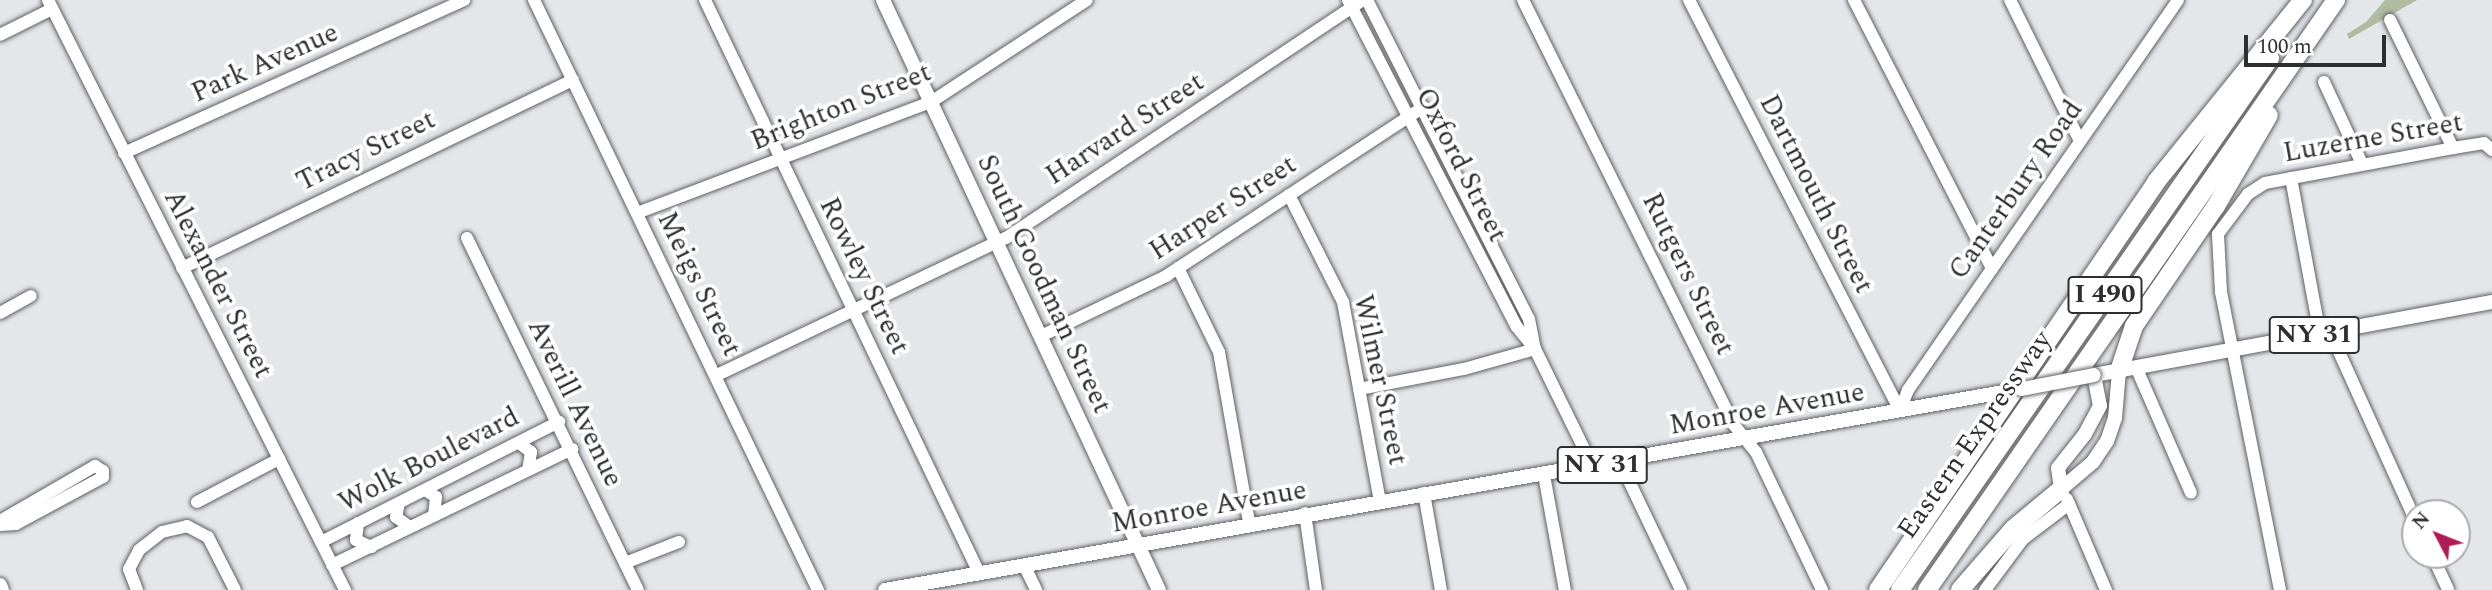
<!DOCTYPE html>
<style>
body{margin:0}
#map{position:relative;width:2492px;height:590px;overflow:hidden;background:#e4e6ea;font-family:Spectral,serif}
div>[style]{position:absolute}
[style*='--x']{left:calc(var(--x)*1px);top:calc(var(--y)*1px);width:calc(var(--w)*1px);rotate:calc(var(--a)*1deg)}
.green>*{inset:0;background:#b1bba2}
.roads{filter:drop-shadow(0 0 2px #5f6064) drop-shadow(0 0 2px #5f6064)}
.minor>*{height:12px;margin:-6px;padding:0 6px;transform-origin:6px;border-radius:6px;background:#fff}
.major>*{height:14px;margin:-7px;padding:0 7px;transform-origin:7px;border-radius:7px;background:#fff}
.highway>*{height:18px;margin:-9px;padding:0 9px;transform-origin:9px;border-radius:9px;background:#fff}
.bridges{filter:drop-shadow(0 0 2px #5f6064) drop-shadow(0 0 2px #5f6064)}
.major-bridge>*{height:14px;margin:-7px;padding:0 7px;transform-origin:7px;border-radius:7px;background:#fff}
span{translate:-50% -50%;white-space:nowrap;text-align:center;line-height:1.15;-webkit-text-stroke:7px #fff;paint-order:stroke}
.shield-label span{padding:2px 5px;background:#fff;border:2px solid;border-radius:5px;-webkit-text-stroke-width:0}
.shield-label{font-size:26px;color:#2e2f30;font-weight:700}
.street-label{font-size:28px;color:#2e2f30}
.north{position:absolute;left:2401px;top:499px;width:70px;height:70px;box-sizing:border-box;background:#fff;border:2px solid #abacac;border-radius:50%;rotate:312deg;font-size:19px;font-weight:700;line-height:28px;text-align:center;color:#2e2f30}
.north::after{content:'';display:block;margin:auto;width:24px;height:32px;background:#ad1e56;clip-path:polygon(50% 0,100% 100%,50% 72%,0 100%)}
.scale{position:absolute;left:2244px;top:35px;width:142px;height:32px;box-sizing:border-box;border:4px solid #2e2f30;border-top:0;padding-left:9px;font-size:21px;line-height:24px;white-space:nowrap;color:#2e2f30;-webkit-text-stroke:5px #fff;paint-order:stroke}
</style>
<div id="map">
<div class="green">
<i style="clip-path:polygon(2385px 0,2417px 0,2349px 39px,2347px 34px,2366px 22px)"></i>
</div>
<div class="roads">
<div class="minor">
<i style="--x:48;--y:0;--w:661;--a:63.28"></i>
<i style="--x:534;--y:0;--w:655;--a:64.3"></i>
<i style="--x:705;--y:0;--w:635;--a:64.44"></i>
<i style="--x:1348;--y:0;--w:368;--a:62.7"></i>
<i style="--x:1517;--y:327;--w:28;--a:51"></i>
<i style="--x:1535;--y:349;--w:131;--a:63.8"></i>
<i style="--x:1367;--y:0;--w:358;--a:63.1"></i>
<i style="--x:1529;--y:319;--w:31;--a:79"></i>
<i style="--x:1523;--y:0;--w:474;--a:63.6"></i>
<i style="--x:1734;--y:425;--w:35;--a:51"></i>
<i style="--x:1756;--y:452;--w:153;--a:64.4"></i>
<i style="--x:1689;--y:0;--w:461;--a:62.8"></i>
<i style="--x:1854;--y:0;--w:302;--a:62.8"></i>
<i style="--x:2010;--y:0;--w:157;--a:63.6"></i>
<i style="--x:2390;--y:20;--w:143;--a:63.8"></i>
<i style="--x:0;--y:35;--w:58;--a:-26.6"></i>
<i style="--x:2324;--y:82;--w:90;--a:65.1"></i>
<i style="--x:124;--y:153;--w:373;--a:-24.2"></i>
<i style="--x:2291;--y:178;--w:159;--a:79.5"></i>
<i style="--x:1289;--y:195;--w:120;--a:63.2"></i>
<i style="--x:1343;--y:302;--w:202;--a:79.5"></i>
<i style="--x:637;--y:213;--w:314;--a:-20.7"></i>
<i style="--x:931;--y:102;--w:186;--a:-33.2"></i>
<i style="--x:467;--y:238;--w:391;--a:64.1"></i>
<i style="--x:182;--y:268;--w:434;--a:-25.7"></i>
<i style="--x:1178;--y:268;--w:93;--a:64"></i>
<i style="--x:1219;--y:352;--w:173;--a:80"></i>
<i style="--x:0;--y:313;--w:35;--a:-29"></i>
<i style="--x:2330;--y:332;--w:205;--a:65.6"></i>
<i style="--x:1041;--y:336;--w:139;--a:-25.6"></i>
<i style="--x:1166;--y:276;--w:308;--a:-33.3"></i>
<i style="--x:2136;--y:367;--w:137;--a:66.4"></i>
<i style="--x:717;--y:375;--w:320;--a:-25.4"></i>
<i style="--x:1006;--y:238;--w:429;--a:-33.7"></i>
<i style="--x:1359;--y:389;--w:107;--a:-10.8"></i>
<i style="--x:1464;--y:369;--w:74;--a:-15.7"></i>
<i style="--x:1900;--y:410;--w:22;--a:-68"></i>
<i style="--x:1908;--y:390;--w:474;--a:-55.3"></i>
<i style="--x:519;--y:443;--w:15;--a:37"></i>
<i style="--x:531;--y:452;--w:18;--a:99"></i>
<i style="--x:1620;--y:462;--w:142;--a:64.5"></i>
<i style="--x:1544;--y:475;--w:117;--a:79.7"></i>
<i style="--x:425;--y:490;--w:13;--a:32"></i>
<i style="--x:436;--y:497;--w:19;--a:96"></i>
<i style="--x:1424;--y:493;--w:98;--a:80.1"></i>
<i style="--x:2067;--y:499;--w:99;--a:66.8"></i>
<i style="--x:197;--y:502;--w:93;--a:-27.7"></i>
<i style="--x:399;--y:503;--w:14;--a:102"></i>
<i style="--x:396;--y:517;--w:17;--a:36"></i>
<i style="--x:1305;--y:513;--w:78;--a:81.9"></i>
<i style="--x:0;--y:521;--w:110;--a:-30.1"></i>
<i style="--x:95;--y:466;--w:9;--a:32"></i>
<i style="--x:103;--y:471;--w:6;--a:90"></i>
<i style="--x:103;--y:477;--w:99;--a:151.6"></i>
<i style="--x:16;--y:524;--w:16;--a:176"></i>
<i style="--x:358;--y:523;--w:17;--a:97"></i>
<i style="--x:356;--y:540;--w:17;--a:25"></i>
<i style="--x:321;--y:542;--w:267;--a:-26.8"></i>
<i style="--x:2432;--y:555;--w:38;--a:65"></i>
<i style="--x:625;--y:563;--w:58;--a:-21.3"></i>
<i style="--x:332;--y:565;--w:267;--a:-25.8"></i>
<i style="--x:1024;--y:565;--w:28;--a:64"></i>
<i style="--x:137;--y:590;--w:22;--a:-111"></i>
<i style="--x:129;--y:569;--w:21;--a:-62"></i>
<i style="--x:139;--y:550;--w:29;--a:-38"></i>
<i style="--x:162;--y:532;--w:26;--a:-13"></i>
<i style="--x:187;--y:526;--w:24;--a:28"></i>
<i style="--x:208;--y:537;--w:59;--a:63"></i>
<i style="--x:1985;--y:590;--w:64;--a:-53.3"></i>
<i style="--x:2023;--y:539;--w:58;--a:-37.3"></i>
<i style="--x:2280;--y:590;--w:304;--a:-101.2"></i>
<i style="--x:2221;--y:292;--w:58;--a:-93"></i>
<i style="--x:2218;--y:234;--w:50;--a:-53.1"></i>
<i style="--x:2248;--y:194;--w:20;--a:-33"></i>
<i style="--x:2265;--y:183;--w:191;--a:-10.5"></i>
<i style="--x:2453;--y:148;--w:31;--a:-9"></i>
<i style="--x:2484;--y:143;--w:11;--a:41"></i>
</div>
<div class="major">
<i style="--x:883;--y:0;--w:651;--a:64.93"></i>
<i style="--x:2119;--y:371;--w:47;--a:94.9"></i>
<i style="--x:2115;--y:418;--w:24;--a:109"></i>
<i style="--x:2107;--y:441;--w:25;--a:124"></i>
<i style="--x:2093;--y:462;--w:42;--a:139.8"></i>
<i style="--x:2061;--y:489;--w:21;--a:-98"></i>
<i style="--x:2058;--y:468;--w:43;--a:-51.5"></i>
<i style="--x:2085;--y:434;--w:32;--a:-62"></i>
<i style="--x:2100;--y:406;--w:32;--a:-101"></i>
<i style="--x:2094;--y:375;--w:405;--a:-10.4"></i>
<i style="--x:0;--y:585;--w:5;--a:68"></i>
<i style="--x:885;--y:590;--w:1153;--a:-10.04"></i>
</div>
<div class="highway">
<i style="--x:2119;--y:371;--w:47;--a:-71.6"></i>
<i style="--x:2134;--y:326;--w:145;--a:-55.7"></i>
<i style="--x:2216;--y:206;--w:105;--a:-59.8"></i>
<i style="--x:1878;--y:590;--w:494;--a:-55.7"></i>
<i style="--x:2156;--y:182;--w:234;--a:-51.1"></i>
<i style="--x:1900;--y:590;--w:648;--a:-55.18"></i>
<i style="--x:1927;--y:590;--w:718;--a:-55.27"></i>
<i style="--x:1960;--y:590;--w:81;--a:-49"></i>
<i style="--x:2013;--y:529;--w:62;--a:-39.8"></i>
</div>
</div>
<div class="bridges">
<div class="major-bridge">
<i style="--x:2022;--y:389;--w:73;--a:-11"></i>
</div>
</div>
<div class="shield-label">
<span style="left:2105px;top:295px">I 490</span>
<span style="left:2314px;top:335px">NY 31</span>
<span style="left:1602px;top:465px">NY 31</span>
</div>
<div class="street-label">
<span style="left:265px;top:63px;rotate:-24deg">Park Avenue</span>
<span style="left:841px;top:107px;rotate:-22deg">Brighton Street</span>
<span style="left:1125px;top:129px;rotate:-33deg">Harvard Street</span>
<span style="left:2373px;top:138px;rotate:-10deg">Luzerne Street</span>
<span style="left:366px;top:151px;rotate:-26deg">Tracy Street</span>
<span style="left:1461px;top:165px;rotate:63deg">Oxford Street</span>
<span style="left:2016px;top:190px;rotate:-55deg">Canterbury Road</span>
<span style="left:1816px;top:194px;rotate:63deg">Dartmouth Street</span>
<span style="left:1223px;top:208px;rotate:-33deg">Harper Street</span>
<span style="left:1688px;top:274px;rotate:64deg">Rutgers Street</span>
<span style="left:864px;top:276px;rotate:64deg">Rowley Street</span>
<span style="left:218px;top:284px;rotate:63deg">Alexander Street</span>
<span style="left:699px;top:284px;rotate:64deg">Meigs Street</span>
<span style="left:1044px;top:284px;rotate:65deg">South Goodman Street</span>
<span style="left:1380px;top:380px;rotate:78deg">Wilmer Street</span>
<span style="left:575px;top:403px;rotate:64deg">Averill Avenue</span>
<span style="left:1767px;top:409px;rotate:-10deg">Monroe Avenue</span>
<span style="left:1975px;top:435px;rotate:-55deg">Eastern Expressway</span>
<span style="left:429px;top:460px;rotate:-27deg">Wolk Boulevard</span>
<span style="left:1209px;top:507px;rotate:-10deg">Monroe Avenue</span>
</div>
<div class="north">N</div>
<div class="scale">100 m</div>
</div>
